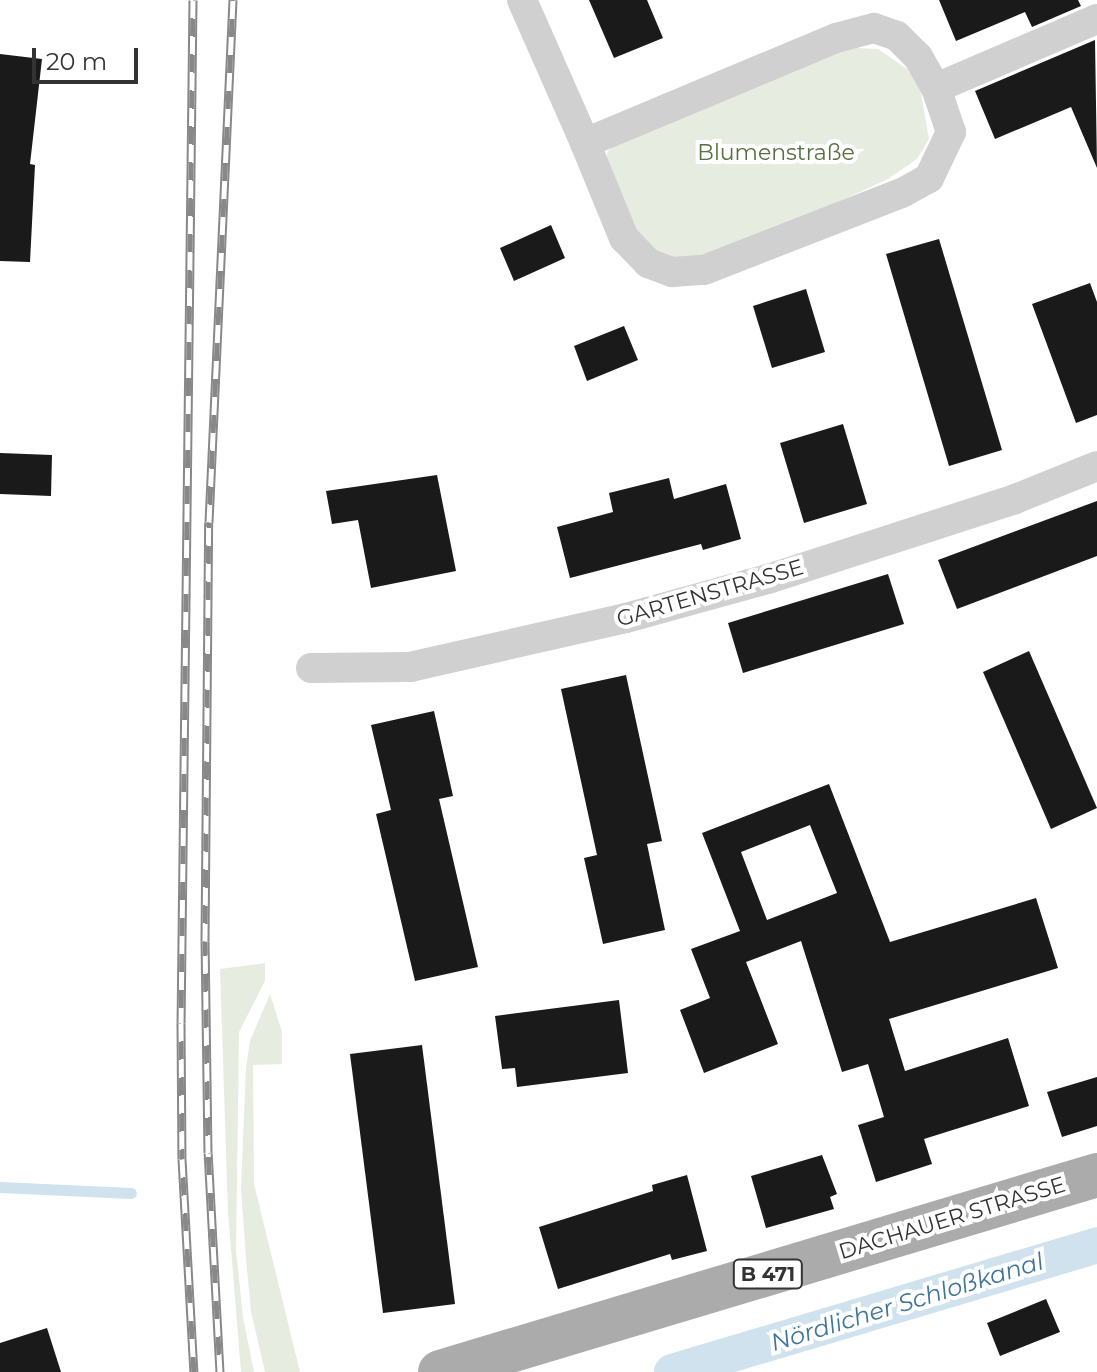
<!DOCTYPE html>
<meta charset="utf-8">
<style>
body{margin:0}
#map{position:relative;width:1097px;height:1372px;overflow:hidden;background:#fff;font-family:Montserrat,sans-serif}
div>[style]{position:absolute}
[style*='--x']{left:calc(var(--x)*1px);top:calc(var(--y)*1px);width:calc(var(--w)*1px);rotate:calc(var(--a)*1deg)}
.green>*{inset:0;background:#e6ecdf}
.stream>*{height:11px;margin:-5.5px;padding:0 5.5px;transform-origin:5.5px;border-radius:5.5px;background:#cfe2ee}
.canal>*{height:36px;margin:-18px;padding:0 18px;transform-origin:18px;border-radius:18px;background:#cfe2ee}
.building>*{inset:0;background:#1a1a1a}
.street>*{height:30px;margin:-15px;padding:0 15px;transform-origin:15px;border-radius:15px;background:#d0d0d0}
.primary>*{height:44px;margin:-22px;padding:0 22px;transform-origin:22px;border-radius:22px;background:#ababab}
.rail>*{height:9px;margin-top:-4.5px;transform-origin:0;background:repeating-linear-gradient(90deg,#fff 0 18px,#888 0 36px);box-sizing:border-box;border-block:2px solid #888}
span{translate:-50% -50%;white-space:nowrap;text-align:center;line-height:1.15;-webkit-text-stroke:8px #fff;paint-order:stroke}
.shield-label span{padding:2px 6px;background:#fff;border:2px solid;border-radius:6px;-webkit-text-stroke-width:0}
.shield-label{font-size:20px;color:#333;font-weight:700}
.park-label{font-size:22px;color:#56703f}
.street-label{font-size:22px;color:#333}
.water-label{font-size:24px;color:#3f7597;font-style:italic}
.scale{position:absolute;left:32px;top:48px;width:106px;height:36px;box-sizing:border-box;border:4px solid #333;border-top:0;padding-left:10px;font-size:24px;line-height:28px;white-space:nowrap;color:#333;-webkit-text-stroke:6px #fff;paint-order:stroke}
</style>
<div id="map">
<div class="green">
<i style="clip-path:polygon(856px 48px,878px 49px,907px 69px,920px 88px,929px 139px,917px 159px,888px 179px,797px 221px,687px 260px,669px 259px,650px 249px,631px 226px,606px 160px,608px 151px,616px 144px,823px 57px)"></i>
<i style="clip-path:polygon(265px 963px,265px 981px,239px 1032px,236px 1250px,243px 1317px,254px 1372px,241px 1372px,228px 1212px,220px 969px)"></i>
<i style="clip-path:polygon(270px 994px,282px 1032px,282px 1064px,253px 1065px,254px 1184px,300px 1372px,265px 1372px,251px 1312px,246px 1258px,241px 1189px,246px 1068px,250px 1041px)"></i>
</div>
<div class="stream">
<i style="--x:0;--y:1187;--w:131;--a:2.6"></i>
</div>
<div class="canal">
<i style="--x:672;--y:1372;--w:444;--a:-16.6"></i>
</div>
<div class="building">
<i style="clip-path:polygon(589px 0,647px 0,663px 38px,614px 58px)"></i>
<i style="clip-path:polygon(939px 0,1078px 0,1081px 6px,1032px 27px,1025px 12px,956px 41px)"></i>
<i style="clip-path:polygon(1095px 40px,1097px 168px,1071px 107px,995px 139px,975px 91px)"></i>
<i style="clip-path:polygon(0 54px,42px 59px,30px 164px,35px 165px,30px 262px,0 261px)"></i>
<i style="clip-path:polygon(551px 225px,565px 258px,514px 281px,500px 248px)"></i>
<i style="clip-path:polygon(939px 239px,1002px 450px,949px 466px,886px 254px)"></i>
<i style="clip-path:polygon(1090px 283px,1097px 302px,1097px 415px,1076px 423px,1032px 304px)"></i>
<i style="clip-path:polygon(806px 289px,825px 352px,772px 368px,753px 306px)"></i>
<i style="clip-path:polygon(624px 326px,638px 360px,587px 381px,574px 346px)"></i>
<i style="clip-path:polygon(843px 424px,867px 504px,804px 523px,780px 443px)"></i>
<i style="clip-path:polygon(0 453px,52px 455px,51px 496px,0 494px)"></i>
<i style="clip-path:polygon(437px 475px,456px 571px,371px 588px,358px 520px,332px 524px,326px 491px)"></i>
<i style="clip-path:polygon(669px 478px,674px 499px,726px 484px,741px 539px,703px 550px,701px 544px,570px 578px,557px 527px,613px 512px,609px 493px)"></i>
<i style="clip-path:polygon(1097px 501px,1097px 556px,957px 609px,938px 560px)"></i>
<i style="clip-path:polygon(888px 574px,904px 624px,743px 673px,728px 623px)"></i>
<i style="clip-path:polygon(1029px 651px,1097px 808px,1051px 829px,983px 672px)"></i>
<i style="clip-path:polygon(626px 675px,662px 841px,647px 844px,665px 930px,603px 944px,584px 858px,597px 855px,561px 689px)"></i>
<i style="clip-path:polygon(434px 711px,453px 796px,439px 799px,478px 967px,415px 981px,376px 814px,391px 810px,371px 725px)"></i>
<i style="clip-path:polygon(evenodd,829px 784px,890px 942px,1036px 898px,1058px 968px,889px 1019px,905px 1071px,1008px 1038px,1029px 1106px,924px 1139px,932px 1164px,876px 1182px,858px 1125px,884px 1117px,868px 1064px,842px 1072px,801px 941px,746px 962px,778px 1044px,704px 1073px,680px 1010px,710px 998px,691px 949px,740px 931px,702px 833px,829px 784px,810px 825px,837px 893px,767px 920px,741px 852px,810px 825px)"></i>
<i style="clip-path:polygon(619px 1000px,628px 1073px,517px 1087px,515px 1068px,502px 1069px,495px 1016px)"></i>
<i style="clip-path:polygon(422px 1045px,455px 1304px,383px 1313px,350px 1054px)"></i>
<i style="clip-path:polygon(1097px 1077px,1097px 1126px,1062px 1137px,1047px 1092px)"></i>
<i style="clip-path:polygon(822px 1155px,837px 1194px,830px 1197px,834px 1209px,766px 1228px,751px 1176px)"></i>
<i style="clip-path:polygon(687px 1175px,707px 1251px,672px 1260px,670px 1254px,558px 1289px,539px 1227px,653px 1191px,652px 1185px)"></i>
<i style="clip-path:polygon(1046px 1299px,1060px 1332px,1000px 1356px,987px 1323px)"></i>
<i style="clip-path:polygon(47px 1328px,61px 1372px,0 1372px,0 1343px)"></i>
</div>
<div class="street">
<i style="--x:522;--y:0;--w:156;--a:66.2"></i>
<i style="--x:585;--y:143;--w:272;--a:-22.7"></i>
<i style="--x:836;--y:38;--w:39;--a:-15"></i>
<i style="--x:874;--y:28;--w:24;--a:19"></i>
<i style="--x:897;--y:36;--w:30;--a:45"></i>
<i style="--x:918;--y:57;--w:36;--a:60"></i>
<i style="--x:585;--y:143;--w:103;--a:67.7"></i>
<i style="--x:624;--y:238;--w:35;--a:46"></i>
<i style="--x:648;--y:263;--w:26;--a:21"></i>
<i style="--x:672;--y:272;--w:32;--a:-4"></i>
<i style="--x:704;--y:270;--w:212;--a:-21.3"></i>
<i style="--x:902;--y:193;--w:31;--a:-29"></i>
<i style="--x:929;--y:178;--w:51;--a:-64.4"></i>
<i style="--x:951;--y:132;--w:46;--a:-108.8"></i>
<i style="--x:936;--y:88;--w:175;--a:-23.2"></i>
<i style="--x:311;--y:668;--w:99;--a:-0.6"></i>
<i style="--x:410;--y:667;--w:221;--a:-12.8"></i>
<i style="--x:626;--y:618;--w:147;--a:-15.4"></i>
<i style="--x:768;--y:579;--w:260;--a:-17.9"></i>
<i style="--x:1015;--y:499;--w:88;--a:-21.9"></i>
</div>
<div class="primary">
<i style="--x:440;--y:1372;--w:686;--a:-16.69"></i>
</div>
<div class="rail">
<i style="--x:193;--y:0;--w:1023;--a:90.67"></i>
<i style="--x:181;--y:1023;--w:136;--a:89.6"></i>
<i style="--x:182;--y:1159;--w:213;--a:86.8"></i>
<i style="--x:220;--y:1372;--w:219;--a:-93.1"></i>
<i style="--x:208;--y:1153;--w:212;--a:-90.8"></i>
<i style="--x:205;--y:941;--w:419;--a:-89.5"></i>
<i style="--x:209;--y:522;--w:523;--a:-87.37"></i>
</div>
<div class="shield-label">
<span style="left:768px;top:1274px">B 471</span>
</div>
<div class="park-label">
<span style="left:776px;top:153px">Blumenstraße</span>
</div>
<div class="street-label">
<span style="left:710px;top:593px;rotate:-16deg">GARTENSTRASSE</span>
<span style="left:952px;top:1218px;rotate:-17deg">DACHAUER STRASSE</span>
</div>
<div class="water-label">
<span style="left:907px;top:1302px;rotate:-17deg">Nördlicher Schloßkanal</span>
</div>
<div class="scale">20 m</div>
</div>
